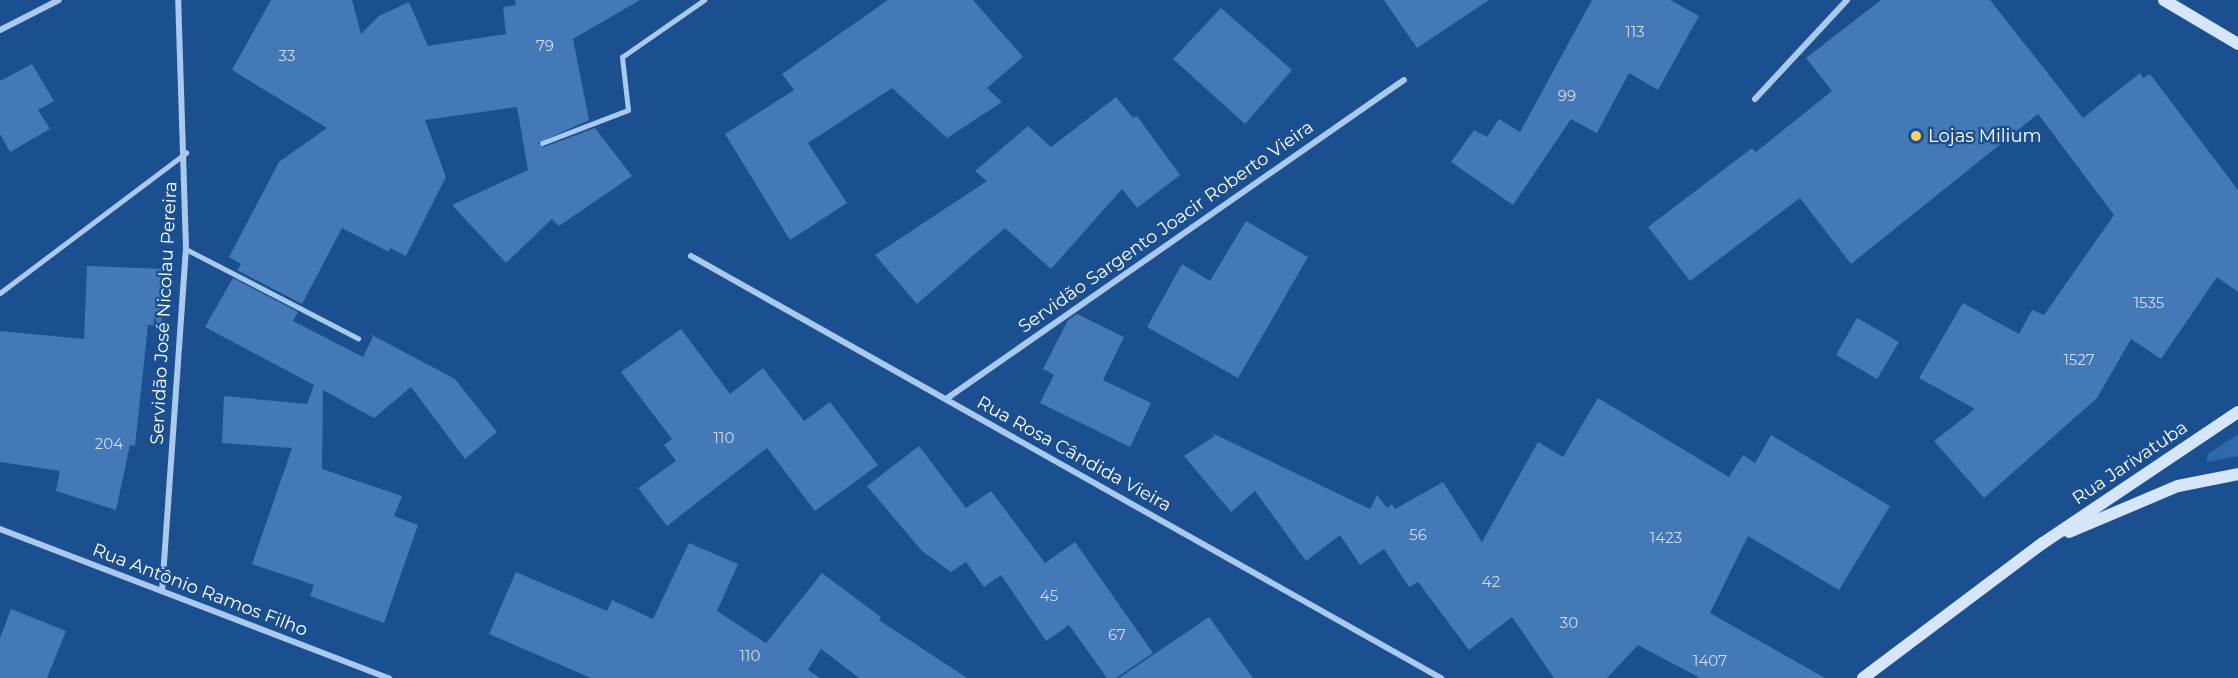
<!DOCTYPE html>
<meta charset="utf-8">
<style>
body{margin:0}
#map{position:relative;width:2238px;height:678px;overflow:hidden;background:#1b4f8f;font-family:Montserrat,sans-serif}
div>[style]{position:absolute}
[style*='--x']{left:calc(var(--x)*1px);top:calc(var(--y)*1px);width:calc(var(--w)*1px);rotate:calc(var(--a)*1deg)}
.green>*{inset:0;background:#2e69ad}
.building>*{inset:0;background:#4478b7}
.service>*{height:4.5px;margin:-2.25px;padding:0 2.25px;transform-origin:2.25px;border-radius:2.25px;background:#a9c9ee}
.minor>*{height:6px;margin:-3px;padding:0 3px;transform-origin:3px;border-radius:3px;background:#a9c9ee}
.secondary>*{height:12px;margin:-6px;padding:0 6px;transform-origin:6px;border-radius:6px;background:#d6e6fa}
.dots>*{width:16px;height:16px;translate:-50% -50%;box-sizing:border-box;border:3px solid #1b4f8f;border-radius:50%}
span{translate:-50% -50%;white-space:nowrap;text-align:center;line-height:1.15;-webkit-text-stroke:4.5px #1b4f8f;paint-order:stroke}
.number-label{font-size:15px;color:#d0dded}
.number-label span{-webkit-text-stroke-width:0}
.poi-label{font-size:18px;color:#fff}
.left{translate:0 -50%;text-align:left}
.street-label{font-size:18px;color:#fff}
</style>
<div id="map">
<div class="green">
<i style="clip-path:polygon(2238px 434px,2238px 456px,2206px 462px,2208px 454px)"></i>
</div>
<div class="building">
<i style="clip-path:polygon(271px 0,352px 0,361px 34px,379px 16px,409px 2px,428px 46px,506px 34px,503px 7px,516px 5px,515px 0,640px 0,573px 39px,589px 120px,538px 143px,544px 147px,595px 128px,632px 176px,559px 226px,552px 219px,506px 263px,452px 205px,528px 170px,517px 107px,425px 120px,446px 177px,406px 256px,390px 248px,389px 252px,342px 228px,302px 304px,237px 270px,241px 264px,229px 257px,279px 162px,327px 128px,232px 70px)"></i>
<i style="clip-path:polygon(888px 0,973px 0,1023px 57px,987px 88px,1002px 102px,947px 138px,892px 88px,808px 143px,847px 203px,790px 240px,725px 134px,794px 90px,782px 74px)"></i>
<i style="clip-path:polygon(1384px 0,1489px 0,1417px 48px)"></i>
<i style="clip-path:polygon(1592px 0,1670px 0,1699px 16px,1658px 90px,1629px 73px,1597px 133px,1571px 119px,1513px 205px,1451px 162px,1474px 130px,1487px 137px,1499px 119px,1520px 132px)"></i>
<i style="clip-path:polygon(1881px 0,1990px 0,2083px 118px,2140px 73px,2143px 78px,2150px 74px,2238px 190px,2238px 292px,2217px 277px,2161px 359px,2131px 339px,2097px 398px,1984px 498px,1934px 441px,1975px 409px,1919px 378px,1963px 303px,2019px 334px,2032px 310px,2044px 315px,2114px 215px,2038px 114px,1851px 264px,1800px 198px,1690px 281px,1648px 227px,1752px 148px,1756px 152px,1832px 91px,1806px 58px)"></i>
<i style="clip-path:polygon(1221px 8px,1292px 70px,1245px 124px,1173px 59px)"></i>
<i style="clip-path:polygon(32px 64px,54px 101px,38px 110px,50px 129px,10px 152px,0 134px,0 81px)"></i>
<i style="clip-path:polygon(1116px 97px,1133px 118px,1137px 116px,1180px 175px,1137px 208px,1122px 189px,1051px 269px,1005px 228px,917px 304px,875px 255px,987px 181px,975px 171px,1028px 126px,1051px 147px)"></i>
<i style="clip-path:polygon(1246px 221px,1308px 257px,1238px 378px,1147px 327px,1182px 264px,1210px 281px)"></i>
<i style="clip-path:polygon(87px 266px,165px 269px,163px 326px,148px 325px,135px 446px,130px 445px,116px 510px,56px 491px,60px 471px,0 462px,0 331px,84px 339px)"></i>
<i style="clip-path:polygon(233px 278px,298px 312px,293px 321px,363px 357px,373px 337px,370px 334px,455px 379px,497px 432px,465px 459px,411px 387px,374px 418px,323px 390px,322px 469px,402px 496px,394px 516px,418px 525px,384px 623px,310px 596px,314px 585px,252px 564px,292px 448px,222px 443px,224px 396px,307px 404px,314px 385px,205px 327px)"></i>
<i style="clip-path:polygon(1077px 314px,1124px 337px,1103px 380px,1151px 403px,1130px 447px,1040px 403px,1054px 375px,1043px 369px,1068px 320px)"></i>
<i style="clip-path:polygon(1857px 318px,1899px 342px,1877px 379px,1836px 355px)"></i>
<i style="clip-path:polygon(681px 329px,730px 394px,763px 368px,804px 421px,830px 402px,878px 465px,815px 511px,767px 448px,667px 526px,638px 488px,676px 461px,664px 445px,672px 439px,621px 372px)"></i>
<i style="clip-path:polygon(1598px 398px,1729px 477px,1743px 455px,1755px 463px,1771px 435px,1890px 506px,1839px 590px,1748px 536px,1710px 613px,1825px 678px,1700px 678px,1638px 645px,1607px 678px,1554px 678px,1512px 617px,1469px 650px,1418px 582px,1409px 587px,1384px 549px,1360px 565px,1340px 535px,1306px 561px,1255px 491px,1231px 512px,1184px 456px,1215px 436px,1212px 433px,1370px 509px,1377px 495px,1387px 508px,1392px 504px,1395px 509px,1443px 482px,1482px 542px,1538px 442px,1563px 457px)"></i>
<i style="clip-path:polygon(919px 446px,966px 508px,991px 491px,1045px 563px,1075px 542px,1153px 653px,1116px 678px,1107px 678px,1069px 625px,1046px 641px,1001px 575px,984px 587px,966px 562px,951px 572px,922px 551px,867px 486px)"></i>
<i style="clip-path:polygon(689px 543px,738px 564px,717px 611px,766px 643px,822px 573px,881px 617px,879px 620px,967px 678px,859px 678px,821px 649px,808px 670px,820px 678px,591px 678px,489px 634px,516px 572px,607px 611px,612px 600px,653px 619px)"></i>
<i style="clip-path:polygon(11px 609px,66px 631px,47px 678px,0 678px,0 638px)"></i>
<i style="clip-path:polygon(1209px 617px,1253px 678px,1119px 678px)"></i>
</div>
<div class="service">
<i style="--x:542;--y:143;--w:92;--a:-21"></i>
<i style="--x:628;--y:110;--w:53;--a:-96.5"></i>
<i style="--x:622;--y:57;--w:100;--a:-34.8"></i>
<i style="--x:186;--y:249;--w:194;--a:27.4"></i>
<i style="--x:0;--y:293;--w:233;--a:-37"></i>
</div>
<div class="minor">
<i style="--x:0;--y:30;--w:66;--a:-27"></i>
<i style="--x:1755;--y:99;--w:135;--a:-47.1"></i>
<i style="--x:691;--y:256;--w:861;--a:29.37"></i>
<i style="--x:946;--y:399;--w:558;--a:-34.86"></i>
<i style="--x:0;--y:529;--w:417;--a:21"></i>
<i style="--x:162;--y:591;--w:343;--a:-86"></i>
<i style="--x:186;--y:249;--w:249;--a:-91.8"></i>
</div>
<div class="secondary">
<i style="--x:2164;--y:0;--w:86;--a:30.7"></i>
<i style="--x:2069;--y:532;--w:118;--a:-22.9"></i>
<i style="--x:2178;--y:486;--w:61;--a:-11.3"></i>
<i style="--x:1863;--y:678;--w:225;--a:-36.9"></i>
<i style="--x:2043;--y:543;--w:235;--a:-33.9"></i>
</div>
<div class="dots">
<i style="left:1916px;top:136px;background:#ffd166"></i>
</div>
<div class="number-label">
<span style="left:1635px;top:32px">113</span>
<span style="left:545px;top:46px">79</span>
<span style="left:287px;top:56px">33</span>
<span style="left:1567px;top:96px">99</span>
<span style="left:2149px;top:303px">1535</span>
<span style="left:2079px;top:360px">1527</span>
<span style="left:724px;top:438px">110</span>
<span style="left:109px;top:444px">204</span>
<span style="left:1418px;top:535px">56</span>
<span style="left:1666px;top:538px">1423</span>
<span style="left:1491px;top:582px">42</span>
<span style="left:1049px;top:596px">45</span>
<span style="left:1569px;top:623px">30</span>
<span style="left:1117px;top:635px">67</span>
<span style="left:750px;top:656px">110</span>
<span style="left:1710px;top:661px">1407</span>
</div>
<div class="poi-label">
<span class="left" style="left:1928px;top:136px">Lojas Milium</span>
</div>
<div class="street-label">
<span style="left:1166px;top:227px;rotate:-35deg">Servidão Sargento Joacir Roberto Vieira</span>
<span style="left:164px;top:313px;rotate:-87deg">Servidão José Nicolau Pereira</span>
<span style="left:1074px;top:454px;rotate:29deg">Rua Rosa Cândida Vieira</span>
<span style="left:2130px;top:463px;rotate:-34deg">Rua Jarivatuba</span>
<span style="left:200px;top:590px;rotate:21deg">Rua Antônio Ramos Filho</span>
</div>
</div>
